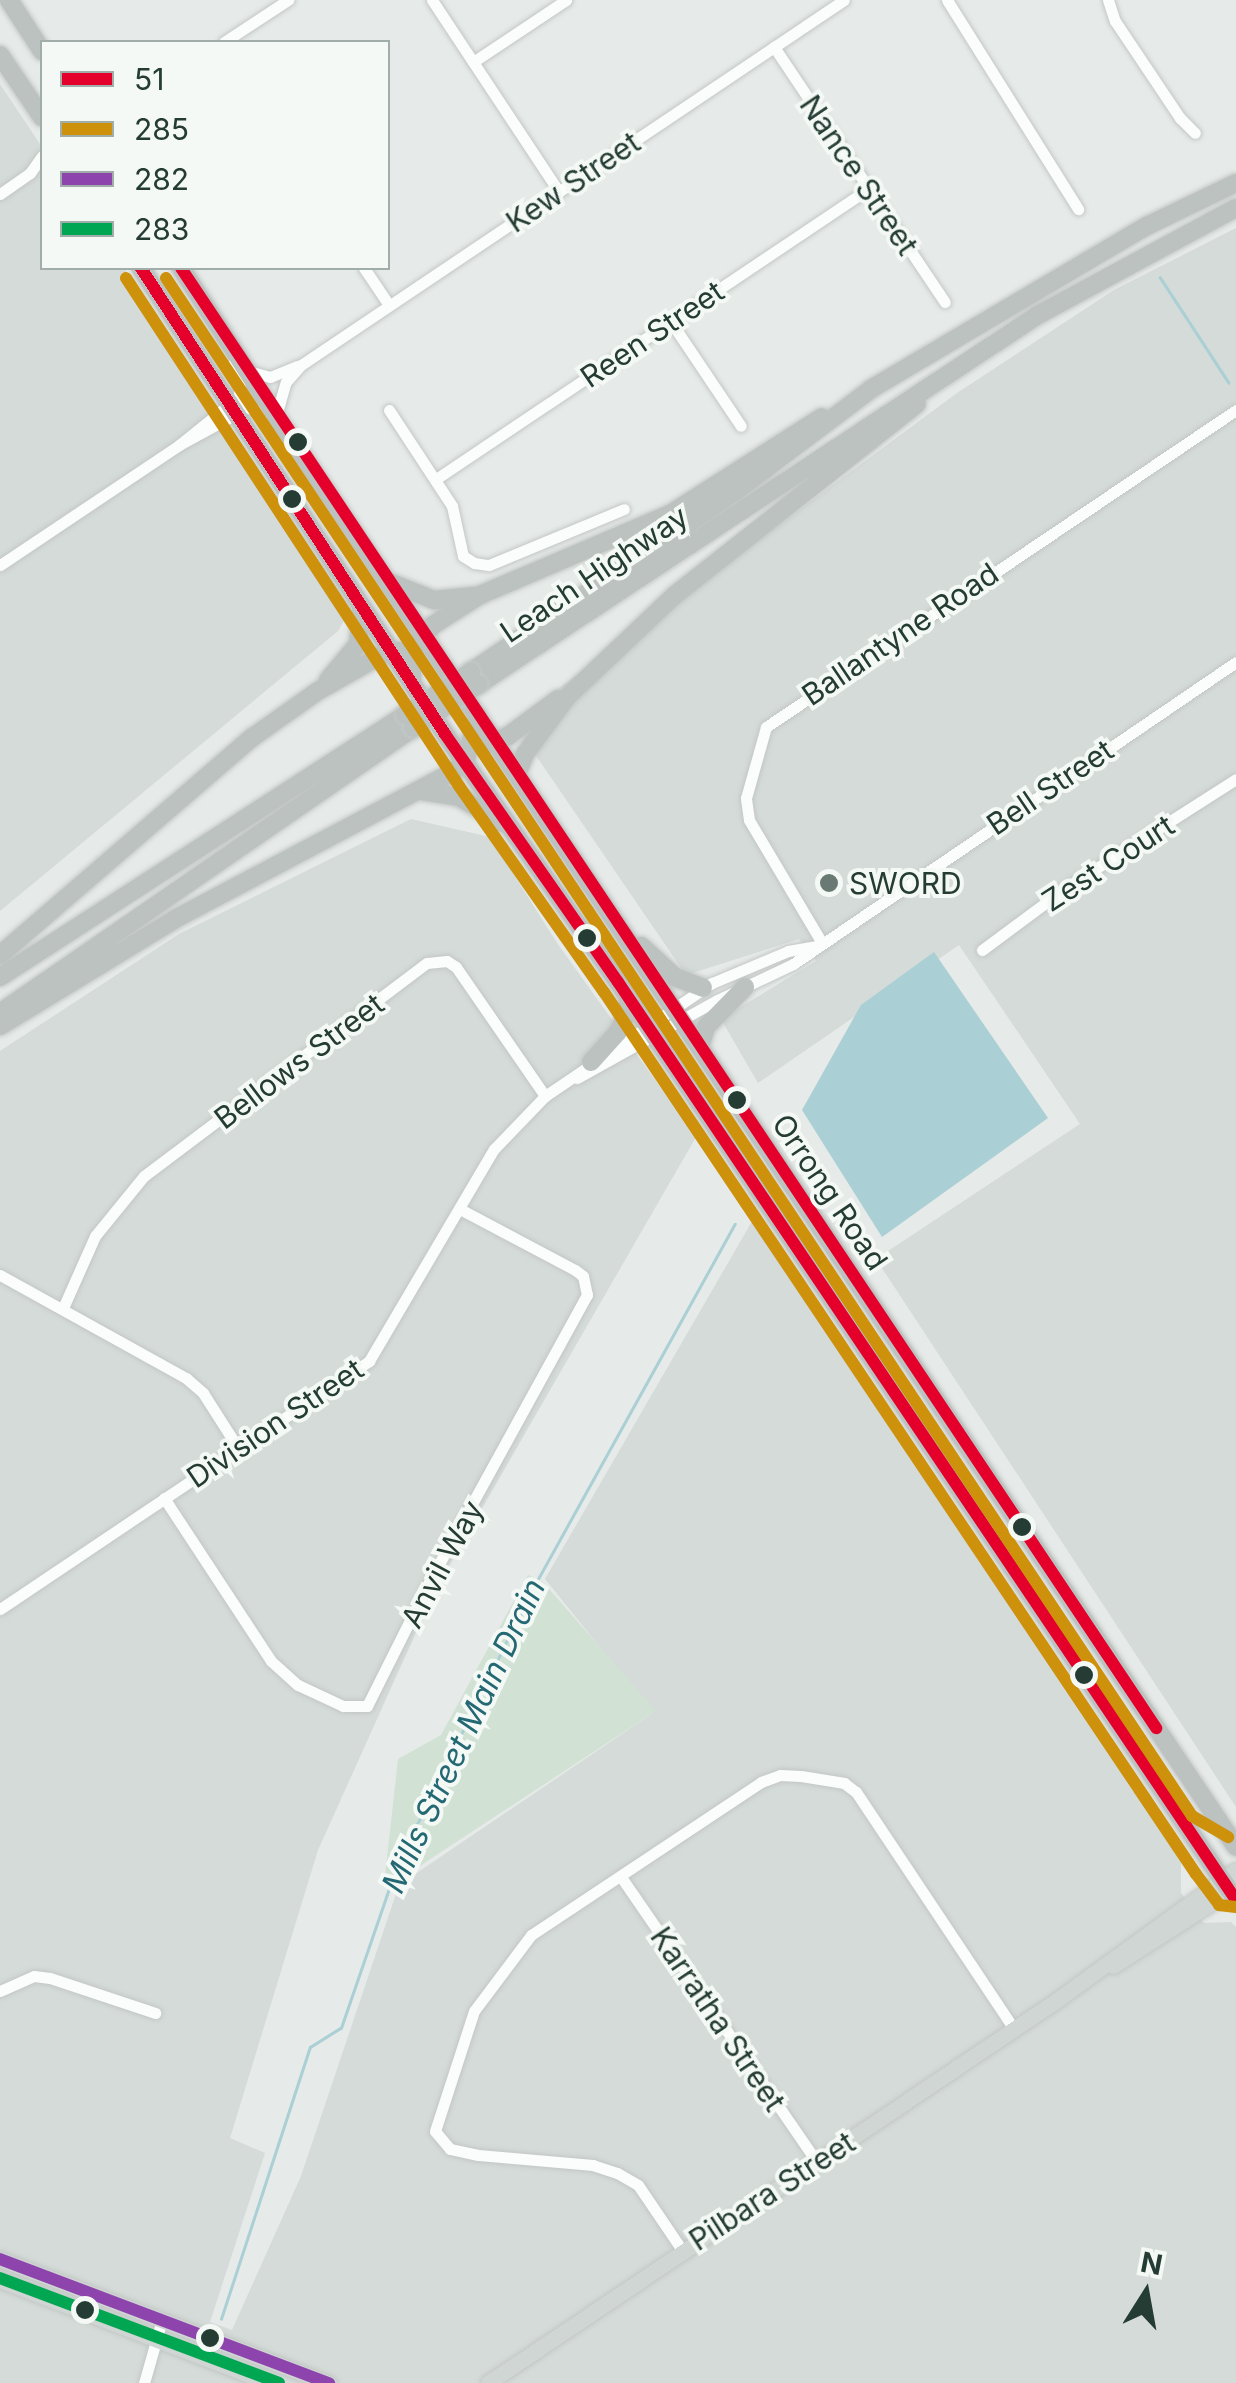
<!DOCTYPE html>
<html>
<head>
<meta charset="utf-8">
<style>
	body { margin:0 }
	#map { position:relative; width:1236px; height:2383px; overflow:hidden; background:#e6eae8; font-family:Inter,sans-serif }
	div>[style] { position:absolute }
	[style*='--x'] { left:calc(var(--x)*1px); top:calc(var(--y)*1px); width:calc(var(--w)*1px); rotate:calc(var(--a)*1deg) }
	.built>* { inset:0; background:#d4dbd8 }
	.green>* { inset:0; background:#d1e2d5 }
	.water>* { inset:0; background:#aacfd4 }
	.stream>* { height:2.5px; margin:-1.25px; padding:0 1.25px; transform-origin:1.25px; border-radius:1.25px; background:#aacfd4 }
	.roads { filter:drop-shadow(0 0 2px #c3c7c5) drop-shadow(0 0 2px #c3c7c5) }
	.minor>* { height:11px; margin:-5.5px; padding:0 5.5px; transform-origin:5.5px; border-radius:5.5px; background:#fbfcfc }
	.major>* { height:15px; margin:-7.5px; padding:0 7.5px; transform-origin:7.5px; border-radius:7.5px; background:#cfd6d4 }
	.highway>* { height:18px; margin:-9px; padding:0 9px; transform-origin:9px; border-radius:9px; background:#bcc2c0 }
	.bridges { filter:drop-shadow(0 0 2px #c2c9c7) drop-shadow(0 0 2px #c2c9c7) }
	.highway-bridge>* { height:18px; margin:-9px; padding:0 9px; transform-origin:9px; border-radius:9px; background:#bcc2c0 }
	.bus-1>* { height:12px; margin:-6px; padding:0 6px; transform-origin:6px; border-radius:6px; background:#e4002b }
	.bus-2>* { height:12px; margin:-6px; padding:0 6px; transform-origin:6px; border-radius:6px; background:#cd910b }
	.bus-3>* { height:12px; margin:-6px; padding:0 6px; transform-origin:6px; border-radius:6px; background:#8e44ad }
	.bus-4>* { height:12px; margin:-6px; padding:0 6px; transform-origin:6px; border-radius:6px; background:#00a651 }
	.dots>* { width:28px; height:28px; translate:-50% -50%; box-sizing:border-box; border:5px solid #f4f9f6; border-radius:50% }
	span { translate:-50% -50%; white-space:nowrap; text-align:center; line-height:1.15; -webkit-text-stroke:8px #f4f9f6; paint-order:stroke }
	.street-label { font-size:30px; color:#253c35 }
	.poi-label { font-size:30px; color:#253c35 }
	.left { translate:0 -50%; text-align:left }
	.water-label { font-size:32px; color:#246873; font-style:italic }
	.legend { position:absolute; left:40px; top:40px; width:350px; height:230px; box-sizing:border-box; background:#f4f9f6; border:2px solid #a1ada9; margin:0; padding:12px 18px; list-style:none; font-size:30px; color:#253c35 }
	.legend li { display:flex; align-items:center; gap:20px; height:50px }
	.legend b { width:50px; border:2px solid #a1ada9 }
	.north { position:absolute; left:1096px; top:2243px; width:100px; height:100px; -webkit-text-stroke:8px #f4f9f6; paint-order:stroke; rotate:11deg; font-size:28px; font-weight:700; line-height:40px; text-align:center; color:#253c35 }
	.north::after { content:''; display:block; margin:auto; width:35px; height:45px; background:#253c35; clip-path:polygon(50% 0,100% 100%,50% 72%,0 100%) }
</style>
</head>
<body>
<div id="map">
	<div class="built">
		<div style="clip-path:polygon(0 84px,42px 147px,42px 268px,124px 268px,352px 607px,338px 631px,0 911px)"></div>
		<div style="clip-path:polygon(1236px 228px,1236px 1807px,876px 1259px,1080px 1124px,959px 945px,758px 1083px,721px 1019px,816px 961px,799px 939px,686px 975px,513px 722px,957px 393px,1114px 290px)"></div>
		<div style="clip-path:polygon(411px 819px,490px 837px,557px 943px,696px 1137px,437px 1586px,318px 1850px,230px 2138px,265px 2153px,210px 2322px,232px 2330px,301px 2176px,399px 1885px,653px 1713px,545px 1579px,754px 1218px,1181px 1858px,1181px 1893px,1204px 1923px,1231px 1922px,1236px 1927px,1236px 2383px,0 2383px,0 1051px,179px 934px)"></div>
	</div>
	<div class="green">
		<div style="clip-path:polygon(528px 1575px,543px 1582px,656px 1711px,397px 1881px,385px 1876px,398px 1759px,441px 1735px)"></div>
	</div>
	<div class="water">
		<div style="clip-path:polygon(934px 952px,1048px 1118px,882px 1237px,802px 1110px,861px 1005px)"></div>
	</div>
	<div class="stream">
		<div style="--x:1160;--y:277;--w:126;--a:56.9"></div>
		<div style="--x:221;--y:2319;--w:286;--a:-71.9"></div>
		<div style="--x:310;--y:2047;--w:36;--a:-32"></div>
		<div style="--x:341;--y:2028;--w:172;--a:-71"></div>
		<div style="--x:397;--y:1865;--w:309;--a:-63.9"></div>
		<div style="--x:533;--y:1588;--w:416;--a:-61"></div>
	</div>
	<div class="roads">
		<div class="minor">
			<div style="--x:432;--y:0;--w:230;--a:56.5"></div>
			<div style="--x:947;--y:0;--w:247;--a:57.9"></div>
			<div style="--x:1108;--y:0;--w:22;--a:72"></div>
			<div style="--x:1115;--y:21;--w:117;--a:56.2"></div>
			<div style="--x:1180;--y:118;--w:21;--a:45"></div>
			<div style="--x:224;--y:42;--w:77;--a:-33.3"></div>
			<div style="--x:774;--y:47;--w:307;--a:56.2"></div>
			<div style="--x:473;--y:62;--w:112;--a:-33.7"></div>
			<div style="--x:0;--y:194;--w:37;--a:-35"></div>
			<div style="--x:30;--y:173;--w:21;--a:-55"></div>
			<div style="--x:364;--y:268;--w:45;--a:56"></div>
			<div style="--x:671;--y:322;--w:125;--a:56.1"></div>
			<div style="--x:248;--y:371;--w:23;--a:15"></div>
			<div style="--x:270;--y:377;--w:29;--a:-22"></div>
			<div style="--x:389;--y:410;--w:115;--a:56.7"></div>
			<div style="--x:452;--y:506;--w:51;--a:77.6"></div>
			<div style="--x:463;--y:556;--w:13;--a:32"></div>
			<div style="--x:474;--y:563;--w:15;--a:8"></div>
			<div style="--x:489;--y:565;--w:146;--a:-22.5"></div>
			<div style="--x:179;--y:445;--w:67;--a:-38.9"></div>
			<div style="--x:231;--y:403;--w:47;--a:16.1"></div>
			<div style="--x:276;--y:416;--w:35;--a:-74"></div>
			<div style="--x:286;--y:382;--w:23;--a:-49"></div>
			<div style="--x:301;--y:365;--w:654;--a:-33.91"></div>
			<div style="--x:436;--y:479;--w:520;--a:-33.87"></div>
			<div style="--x:0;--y:565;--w:216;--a:-33.8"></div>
			<div style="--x:179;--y:445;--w:67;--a:-28.5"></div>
			<div style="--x:238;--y:413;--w:35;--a:-87"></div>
			<div style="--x:240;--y:378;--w:17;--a:-111"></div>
			<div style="--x:822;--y:943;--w:143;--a:-120.7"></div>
			<div style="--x:749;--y:820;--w:22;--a:-98"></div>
			<div style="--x:746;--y:798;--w:74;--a:-74.3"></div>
			<div style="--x:766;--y:727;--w:567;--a:-34"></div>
			<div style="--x:982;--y:950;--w:102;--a:-36.6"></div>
			<div style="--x:1064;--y:889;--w:204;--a:-32.6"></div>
			<div style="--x:577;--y:1078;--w:160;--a:-29.1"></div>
			<div style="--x:717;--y:1000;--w:84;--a:-25.3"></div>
			<div style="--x:793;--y:964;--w:536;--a:-34.28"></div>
			<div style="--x:0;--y:1275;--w:213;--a:29"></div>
			<div style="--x:186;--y:1378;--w:23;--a:41"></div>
			<div style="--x:203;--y:1393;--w:65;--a:57.5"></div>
			<div style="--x:63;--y:1308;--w:79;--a:-66"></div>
			<div style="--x:95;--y:1236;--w:77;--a:-50.8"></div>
			<div style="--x:144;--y:1176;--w:354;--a:-37"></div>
			<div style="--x:427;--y:963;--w:20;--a:-6"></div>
			<div style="--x:447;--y:961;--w:11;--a:34"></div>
			<div style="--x:456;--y:967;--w:157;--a:55.4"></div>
			<div style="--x:164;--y:1498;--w:195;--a:56.7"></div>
			<div style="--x:271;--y:1661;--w:36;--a:42"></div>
			<div style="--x:298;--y:1685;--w:50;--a:25"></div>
			<div style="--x:343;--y:1706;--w:24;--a:0"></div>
			<div style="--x:367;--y:1706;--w:139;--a:-63.4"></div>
			<div style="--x:429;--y:1582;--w:328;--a:-61.2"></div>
			<div style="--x:587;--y:1295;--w:19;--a:-102"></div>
			<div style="--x:583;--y:1276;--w:10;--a:-143"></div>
			<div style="--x:575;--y:1270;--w:130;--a:-152.1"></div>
			<div style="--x:0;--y:1609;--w:445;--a:-33.9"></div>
			<div style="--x:369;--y:1361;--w:246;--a:-59.5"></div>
			<div style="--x:494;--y:1149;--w:74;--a:-46.1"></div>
			<div style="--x:545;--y:1096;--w:202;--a:-34.1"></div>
			<div style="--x:712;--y:983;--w:82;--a:-22.8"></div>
			<div style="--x:788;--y:951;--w:28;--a:-10"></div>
			<div style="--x:621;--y:1877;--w:345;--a:55.5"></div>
			<div style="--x:0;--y:1991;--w:37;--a:-24"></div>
			<div style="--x:34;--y:1976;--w:16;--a:7"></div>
			<div style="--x:50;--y:1978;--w:111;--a:18.4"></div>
			<div style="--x:682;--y:2250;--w:78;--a:-124.1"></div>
			<div style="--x:638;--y:2185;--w:24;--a:-150"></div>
			<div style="--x:617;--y:2173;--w:25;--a:-162"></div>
			<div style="--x:593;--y:2165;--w:115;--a:-175"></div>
			<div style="--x:478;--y:2155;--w:29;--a:-168"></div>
			<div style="--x:450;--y:2149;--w:23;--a:-130"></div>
			<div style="--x:435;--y:2131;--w:126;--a:-72"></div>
			<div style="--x:474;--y:2011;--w:95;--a:-53.1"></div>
			<div style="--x:531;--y:1935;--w:276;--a:-33.6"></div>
			<div style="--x:761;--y:1782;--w:20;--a:-20"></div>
			<div style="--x:780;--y:1775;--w:21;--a:3"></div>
			<div style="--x:801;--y:1776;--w:44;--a:9.2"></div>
			<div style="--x:844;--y:1783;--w:15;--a:37"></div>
			<div style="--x:856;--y:1792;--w:285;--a:56.3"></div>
			<div style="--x:144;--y:2383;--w:66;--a:-74.1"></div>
		</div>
		<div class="major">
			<div style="--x:1113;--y:1966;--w:146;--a:-32.7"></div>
			<div style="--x:0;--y:2259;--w:352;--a:20.7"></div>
			<div style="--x:0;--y:2280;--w:289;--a:20.9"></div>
			<div style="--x:488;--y:2383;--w:686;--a:-33.94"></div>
			<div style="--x:1057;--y:2000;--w:221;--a:-36"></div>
		</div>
		<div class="highway">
			<div style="--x:9;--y:0;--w:61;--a:57.1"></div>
			<div style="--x:0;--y:55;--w:75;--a:55.9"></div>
			<div style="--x:141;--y:268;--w:556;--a:56.88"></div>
			<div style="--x:445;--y:734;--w:302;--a:55.1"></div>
			<div style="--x:618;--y:982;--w:1107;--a:56.05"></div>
			<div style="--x:181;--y:268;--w:176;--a:57.3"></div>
			<div style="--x:276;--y:416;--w:1723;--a:56.14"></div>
			<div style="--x:389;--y:582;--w:48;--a:21.8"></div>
			<div style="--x:434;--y:600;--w:40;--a:-5.7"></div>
			<div style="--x:471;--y:672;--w:320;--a:-34.3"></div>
			<div style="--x:735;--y:492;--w:171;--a:-37.1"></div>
			<div style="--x:871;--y:389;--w:321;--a:-30.6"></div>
			<div style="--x:1147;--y:226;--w:99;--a:-25.8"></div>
			<div style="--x:328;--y:680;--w:47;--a:-50.2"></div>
			<div style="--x:358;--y:644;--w:37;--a:-85"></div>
			<div style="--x:412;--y:683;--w:33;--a:-90"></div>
			<div style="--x:412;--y:650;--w:33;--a:-50"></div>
			<div style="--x:433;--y:625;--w:56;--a:-32.6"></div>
			<div style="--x:480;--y:595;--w:207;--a:-23.1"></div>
			<div style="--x:670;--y:514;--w:180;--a:-32.5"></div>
			<div style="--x:479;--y:684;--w:670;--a:-33.43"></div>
			<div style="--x:1038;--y:315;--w:225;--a:-28.4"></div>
			<div style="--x:488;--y:744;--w:22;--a:-22"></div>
			<div style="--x:508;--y:736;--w:62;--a:-36.5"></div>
			<div style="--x:517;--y:774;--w:22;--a:-68"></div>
			<div style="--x:525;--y:754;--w:71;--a:-53.6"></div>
			<div style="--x:567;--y:697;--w:149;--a:-43.4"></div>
			<div style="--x:675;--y:595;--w:308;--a:-38.3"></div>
			<div style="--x:422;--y:791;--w:37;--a:9"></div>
			<div style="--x:459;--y:797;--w:51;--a:30.6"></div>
			<div style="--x:641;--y:946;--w:46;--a:42.4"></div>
			<div style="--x:675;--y:977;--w:30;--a:21"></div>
			<div style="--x:0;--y:955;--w:334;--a:-40.8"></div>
			<div style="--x:253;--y:737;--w:80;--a:-35.3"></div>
			<div style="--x:318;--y:691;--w:75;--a:-29.6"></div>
			<div style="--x:383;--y:654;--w:16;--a:-11"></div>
			<div style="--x:0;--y:977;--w:482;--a:-32.9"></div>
			<div style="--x:0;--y:1013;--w:502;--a:-34.61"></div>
			<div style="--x:0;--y:1026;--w:205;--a:-31.4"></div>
			<div style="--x:175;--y:919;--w:316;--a:-27.9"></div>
			<div style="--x:454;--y:771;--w:14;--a:-39"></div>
			<div style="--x:465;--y:762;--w:48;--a:-74.2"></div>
			<div style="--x:700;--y:1047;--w:21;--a:-73"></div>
			<div style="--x:706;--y:1027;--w:56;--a:-45.7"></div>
			<div style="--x:591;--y:1062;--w:40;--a:-48"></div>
			<div style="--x:618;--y:1032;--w:21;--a:-65"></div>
			<div style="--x:627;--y:1013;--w:16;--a:-86"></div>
		</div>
	</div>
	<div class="bridges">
		<div class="highway-bridge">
			<div style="--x:405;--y:715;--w:79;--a:-33.1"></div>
			<div style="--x:413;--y:728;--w:79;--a:-33.7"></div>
		</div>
	</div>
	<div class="bus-1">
		<div style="--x:141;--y:268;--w:556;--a:56.88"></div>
		<div style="--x:445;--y:734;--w:302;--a:55.1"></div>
		<div style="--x:618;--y:982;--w:1107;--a:56.05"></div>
		<div style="--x:181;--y:268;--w:1756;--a:56.26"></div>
	</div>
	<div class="bus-2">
		<div style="--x:126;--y:278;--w:607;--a:56.75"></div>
		<div style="--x:459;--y:786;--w:252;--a:54.9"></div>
		<div style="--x:604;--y:992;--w:1062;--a:56.13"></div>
		<div style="--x:1196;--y:1874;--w:39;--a:53"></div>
		<div style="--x:1219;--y:1905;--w:17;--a:7"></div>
		<div style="--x:166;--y:278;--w:1849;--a:56.29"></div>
		<div style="--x:1192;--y:1816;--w:42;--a:30.3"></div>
	</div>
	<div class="bus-3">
		<div style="--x:0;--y:2259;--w:352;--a:20.7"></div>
	</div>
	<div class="bus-4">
		<div style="--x:0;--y:2278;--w:298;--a:20.6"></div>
	</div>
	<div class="dots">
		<div style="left:298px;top:442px;background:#253c35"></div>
		<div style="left:292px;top:499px;background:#253c35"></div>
		<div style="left:829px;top:883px;background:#697974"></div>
		<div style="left:587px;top:938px;background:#253c35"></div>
		<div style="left:737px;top:1100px;background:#253c35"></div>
		<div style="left:1022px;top:1527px;background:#253c35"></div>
		<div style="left:1084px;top:1675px;background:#253c35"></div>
		<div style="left:85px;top:2310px;background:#253c35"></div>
		<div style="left:210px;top:2338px;background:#253c35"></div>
	</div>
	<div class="street-label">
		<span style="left:859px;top:175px;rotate:56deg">Nance Street</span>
		<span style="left:573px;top:182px;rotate:-34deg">Kew Street</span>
		<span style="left:652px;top:334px;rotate:-34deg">Reen Street</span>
		<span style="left:594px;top:574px;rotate:-34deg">Leach Highway</span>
		<span style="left:900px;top:634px;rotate:-34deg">Ballantyne Road</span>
		<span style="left:1050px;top:787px;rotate:-34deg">Bell Street</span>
		<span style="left:1108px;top:863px;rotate:-33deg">Zest Court</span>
		<span style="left:299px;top:1061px;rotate:-37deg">Bellows Street</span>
		<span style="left:830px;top:1192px;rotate:56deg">Orrong Road</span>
		<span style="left:275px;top:1423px;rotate:-34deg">Division Street</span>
		<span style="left:442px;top:1564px;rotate:-62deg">Anvil Way</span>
		<span style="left:718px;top:2019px;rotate:56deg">Karratha Street</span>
		<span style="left:772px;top:2191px;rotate:-33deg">Pilbara Street</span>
	</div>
	<div class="poi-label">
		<span class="left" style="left:849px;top:883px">SWORD</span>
	</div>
	<div class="water-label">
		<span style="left:464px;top:1736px;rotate:-65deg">Mills Street Main Drain</span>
	</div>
	<ul class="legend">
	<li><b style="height:12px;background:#e4002b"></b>51</li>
	<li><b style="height:12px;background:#cd910b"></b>285</li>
	<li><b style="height:12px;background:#8e44ad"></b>282</li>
	<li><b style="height:12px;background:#00a651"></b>283</li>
	</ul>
	<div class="north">N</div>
</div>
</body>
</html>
